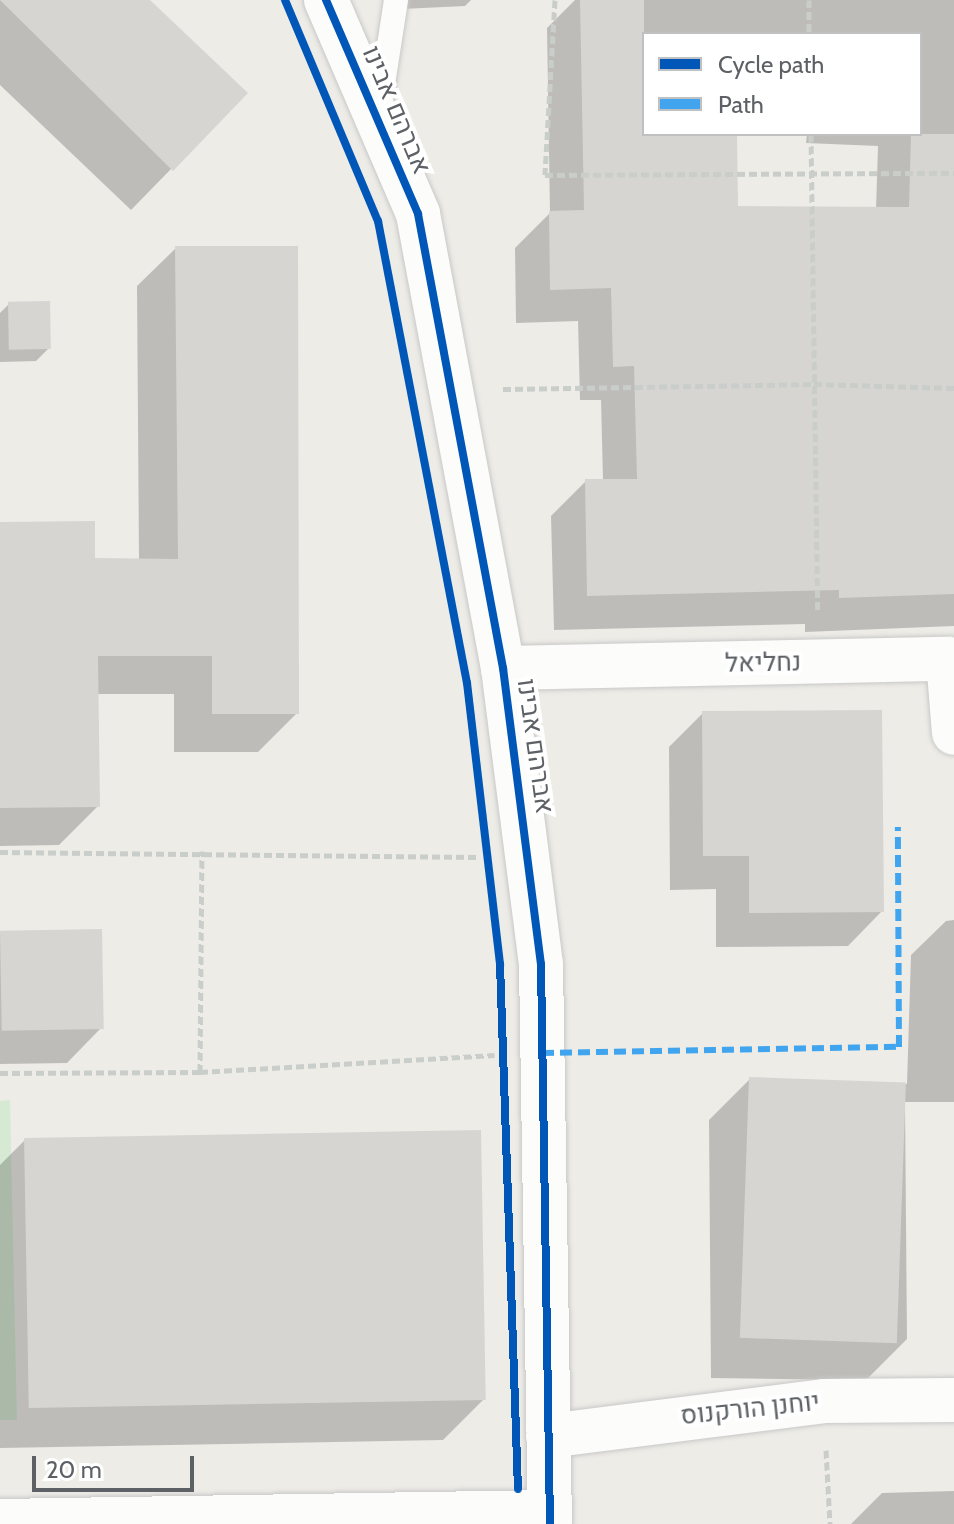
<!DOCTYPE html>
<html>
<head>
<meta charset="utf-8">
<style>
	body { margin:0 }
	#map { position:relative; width:954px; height:1524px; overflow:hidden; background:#edece7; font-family:Cabin,Heebo,sans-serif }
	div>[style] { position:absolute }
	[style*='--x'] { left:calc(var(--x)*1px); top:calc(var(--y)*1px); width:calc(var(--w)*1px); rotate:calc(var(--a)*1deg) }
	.green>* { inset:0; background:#d6e9d3 }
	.shadow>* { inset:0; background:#0003 }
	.building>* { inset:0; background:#d6d5d2; transform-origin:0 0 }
	.path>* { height:5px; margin-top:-2.5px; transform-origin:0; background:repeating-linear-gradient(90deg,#c9ceca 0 8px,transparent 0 12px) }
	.roads { filter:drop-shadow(0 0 2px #c8c8c8) drop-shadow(0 0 2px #c8c8c8) }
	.lane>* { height:24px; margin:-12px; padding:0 12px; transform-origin:12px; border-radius:12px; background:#fcfcfb }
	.street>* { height:44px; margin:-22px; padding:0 22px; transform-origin:22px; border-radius:22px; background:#fcfcfb }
	.secondary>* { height:44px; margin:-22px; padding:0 22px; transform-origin:22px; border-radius:22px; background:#fcfcfb }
	.quiet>* { height:6px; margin-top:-3px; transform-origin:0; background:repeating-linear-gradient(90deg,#40a5ee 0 12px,transparent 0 18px) }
	.cycleway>* { height:8px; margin:-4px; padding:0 4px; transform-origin:4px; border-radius:4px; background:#0057b8 }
	span { translate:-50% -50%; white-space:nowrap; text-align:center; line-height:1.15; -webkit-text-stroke:8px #fff; paint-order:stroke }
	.street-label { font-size:26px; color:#5d6165 }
	.legend { position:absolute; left:642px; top:32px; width:280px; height:104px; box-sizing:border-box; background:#fff; border:2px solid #bec0c1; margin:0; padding:10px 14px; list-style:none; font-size:24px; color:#5d6165 }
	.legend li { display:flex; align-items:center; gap:16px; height:40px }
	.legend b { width:40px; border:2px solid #bec0c1 }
	.scale { position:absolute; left:32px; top:1456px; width:162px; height:36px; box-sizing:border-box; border:4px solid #5d6165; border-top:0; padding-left:10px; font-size:24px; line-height:28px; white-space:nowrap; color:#5d6165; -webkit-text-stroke:6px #fff; paint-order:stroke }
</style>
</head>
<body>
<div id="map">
	<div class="green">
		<div style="clip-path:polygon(10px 1100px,17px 1420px,0 1420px,0 1101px)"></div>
	</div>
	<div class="shadow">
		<div style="clip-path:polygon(0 0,147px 0,171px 169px,131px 210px,0 85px)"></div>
		<div style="clip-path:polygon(402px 0,471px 0,465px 6px,402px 9px)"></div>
		<div style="clip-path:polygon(evenodd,575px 0,954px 0,954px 626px,805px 632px,805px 624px,554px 630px,551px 516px,586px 481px,603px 481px,601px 400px,580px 400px,578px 321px,516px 323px,515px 248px,550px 213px,547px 28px,575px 0,644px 34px,920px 34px,920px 134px,807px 134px,806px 143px,878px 146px,876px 209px,736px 208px,735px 134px,644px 134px,644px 34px)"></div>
		<div style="clip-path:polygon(176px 248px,297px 713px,258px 752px,174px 752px,174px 694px,97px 694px,98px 806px,59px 845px,0 846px,0 524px,93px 560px,139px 560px,137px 286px)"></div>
		<div style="clip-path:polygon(9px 304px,49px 348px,36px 361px,0 362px,0 313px)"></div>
		<div style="clip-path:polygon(703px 713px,882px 911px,848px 946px,716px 947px,716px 889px,670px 890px,669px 747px)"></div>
		<div style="clip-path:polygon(954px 920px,954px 1102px,905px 1102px,907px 1339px,866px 1380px,711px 1378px,709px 1120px,750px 1079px,907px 1084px,911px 955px,946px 921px)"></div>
		<div style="clip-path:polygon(0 933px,101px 1028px,67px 1063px,0 1064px)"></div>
		<div style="clip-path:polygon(25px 1140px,484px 1399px,443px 1440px,0 1448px,0 1165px)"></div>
		<div style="clip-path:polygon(954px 1491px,954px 1524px,851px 1524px,882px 1493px)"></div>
	</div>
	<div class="building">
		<div style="clip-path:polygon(0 0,150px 0,248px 93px,173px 171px)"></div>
		<div style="clip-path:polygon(580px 0,644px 0,644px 134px,737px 134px,738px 206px,909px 207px,911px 134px,954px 134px,954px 594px,839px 598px,839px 590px,587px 596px,585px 479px,637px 479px,634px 366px,613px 367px,611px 288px,550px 290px,549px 211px,584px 210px)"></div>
		<div style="clip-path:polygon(175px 246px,298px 246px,299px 714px,212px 714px,212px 656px,98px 656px,100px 807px,0 808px,0 522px,95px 521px,95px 558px,178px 559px)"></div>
		<div style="left:50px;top:301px;width:48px;height:42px;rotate:89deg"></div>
		<div style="clip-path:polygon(882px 710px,884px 912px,749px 913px,749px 856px,703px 856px,702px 711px)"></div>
		<div style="left:102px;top:929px;width:100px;height:102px;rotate:89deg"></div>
		<div style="left:749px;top:1077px;width:157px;height:261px;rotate:2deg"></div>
		<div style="left:481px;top:1130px;width:270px;height:457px;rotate:89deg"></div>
	</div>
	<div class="path">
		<div style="--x:555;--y:0;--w:175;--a:93.3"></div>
		<div style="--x:545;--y:175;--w:409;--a:-0.3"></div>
		<div style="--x:809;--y:0;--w:34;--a:90"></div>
		<div style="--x:811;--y:134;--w:479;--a:89.2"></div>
		<div style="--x:503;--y:389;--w:311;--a:-0.9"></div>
		<div style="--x:814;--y:384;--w:140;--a:1.6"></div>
		<div style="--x:0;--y:852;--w:478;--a:0.6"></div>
		<div style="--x:200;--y:1072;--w:221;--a:-89.5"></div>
		<div style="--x:0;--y:1073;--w:200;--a:-0.3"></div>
		<div style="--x:200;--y:1072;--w:295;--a:-3.3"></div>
		<div style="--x:826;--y:1450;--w:74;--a:86.9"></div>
	</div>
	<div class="roads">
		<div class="lane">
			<div style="--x:379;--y:110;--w:111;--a:-81.2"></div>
		</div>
		<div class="street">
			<div style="--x:503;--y:668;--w:445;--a:-1.2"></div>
			<div style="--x:948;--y:659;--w:74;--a:85.4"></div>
			<div style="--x:0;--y:1521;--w:549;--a:-0.94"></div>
		</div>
		<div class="secondary">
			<div style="--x:326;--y:0;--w:233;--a:66.7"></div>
			<div style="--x:418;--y:214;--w:462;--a:79.4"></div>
			<div style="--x:503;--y:668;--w:298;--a:82.7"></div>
			<div style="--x:541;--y:964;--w:560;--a:89.08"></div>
			<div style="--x:548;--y:1436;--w:278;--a:-7.2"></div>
			<div style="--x:824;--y:1401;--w:130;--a:-0.4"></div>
		</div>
	</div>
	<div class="quiet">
		<div style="--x:542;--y:1053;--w:357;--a:-1"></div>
		<div style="--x:899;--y:1047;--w:220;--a:-90.3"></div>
	</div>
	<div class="cycleway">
		<div style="--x:285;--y:0;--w:240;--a:67.2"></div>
		<div style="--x:378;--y:221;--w:470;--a:79.1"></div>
		<div style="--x:467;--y:683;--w:283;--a:83.3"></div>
		<div style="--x:500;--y:964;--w:525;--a:88.04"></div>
		<div style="--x:326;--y:0;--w:233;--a:66.7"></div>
		<div style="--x:418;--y:214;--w:462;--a:79.4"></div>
		<div style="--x:503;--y:668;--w:298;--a:82.7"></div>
		<div style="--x:541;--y:964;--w:560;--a:89.08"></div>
	</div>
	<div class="street-label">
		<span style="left:396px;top:110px;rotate:67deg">אברהם אבינו</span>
		<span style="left:763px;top:663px;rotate:-1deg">נחליאל</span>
		<span style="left:535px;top:746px;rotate:82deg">אברהם אבינו</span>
		<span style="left:750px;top:1409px;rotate:-6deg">יוחנן הורקנוס</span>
	</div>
	<ul class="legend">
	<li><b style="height:10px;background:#0057b8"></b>Cycle path</li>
	<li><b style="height:10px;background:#40a5ee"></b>Path</li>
	</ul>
	<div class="scale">20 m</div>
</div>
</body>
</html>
